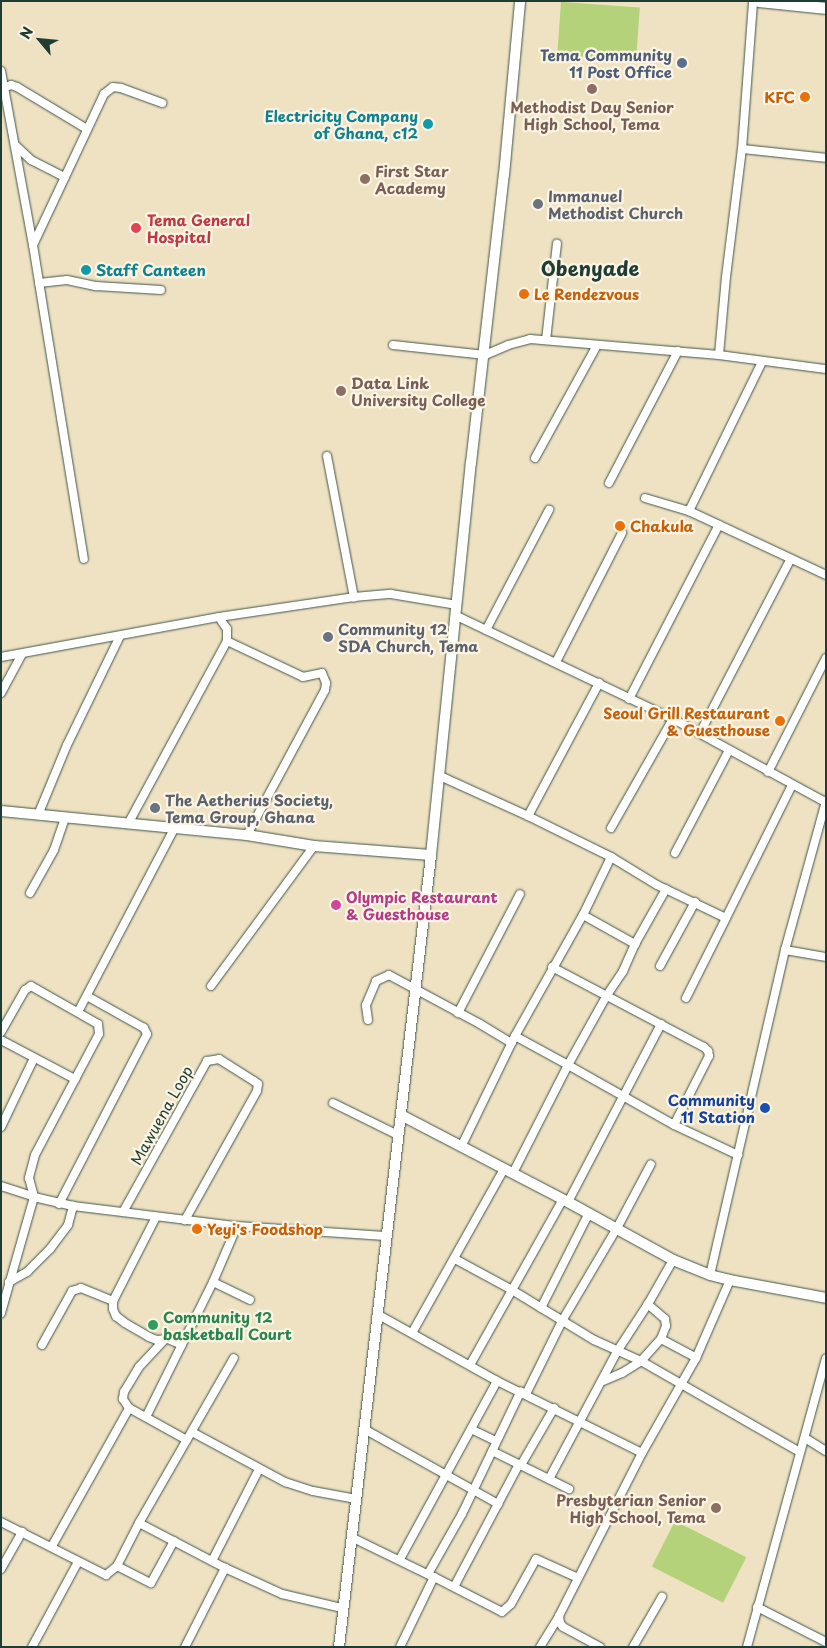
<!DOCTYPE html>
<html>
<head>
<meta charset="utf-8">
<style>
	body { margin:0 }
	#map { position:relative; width:827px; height:1648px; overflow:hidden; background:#efe2c3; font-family:"Playpen Sans",sans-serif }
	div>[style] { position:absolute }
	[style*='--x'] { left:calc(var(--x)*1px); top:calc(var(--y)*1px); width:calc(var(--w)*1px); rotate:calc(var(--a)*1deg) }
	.green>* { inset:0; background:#b3d279; transform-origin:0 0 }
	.roads { filter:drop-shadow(0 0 1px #3e5649) drop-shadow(0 0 1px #3e5649) }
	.minor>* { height:8px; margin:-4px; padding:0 4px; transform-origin:4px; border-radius:4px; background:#fff }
	.tertiary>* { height:10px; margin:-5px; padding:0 5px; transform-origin:5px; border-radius:5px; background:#fff }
	.secondary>* { height:11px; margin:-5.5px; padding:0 5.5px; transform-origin:5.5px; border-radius:5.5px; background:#fff }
	.dots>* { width:14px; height:14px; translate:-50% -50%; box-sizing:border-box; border:2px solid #fcf5e5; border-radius:50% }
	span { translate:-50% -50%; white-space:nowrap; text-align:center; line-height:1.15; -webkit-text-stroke:4.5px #fcf5e5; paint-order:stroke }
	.service-label { font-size:15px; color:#4e5e75; font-weight:700 }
	.right { translate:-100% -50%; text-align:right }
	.food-label { font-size:15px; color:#c56008; font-weight:700 }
	.left { translate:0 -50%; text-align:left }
	.education-label { font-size:15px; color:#785e54; font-weight:700 }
	.culture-label { font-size:15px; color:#0d838f; font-weight:700 }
	.worship-label { font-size:15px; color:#5b616d; font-weight:700 }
	.health-label { font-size:15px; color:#be3a42; font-weight:700 }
	.hotel-label { font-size:15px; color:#b23c85; font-weight:700 }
	.transit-label { font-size:15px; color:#164399; font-weight:700 }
	.street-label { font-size:15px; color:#1f3d34 }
	.leisure-label { font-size:15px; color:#27864d; font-weight:700 }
	.district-label { font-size:20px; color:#1f3d34; font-weight:700 }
	.frame { position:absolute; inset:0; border:2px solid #1f3d34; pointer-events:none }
	.north { position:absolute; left:15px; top:15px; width:50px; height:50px; -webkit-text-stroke:4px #fcf5e5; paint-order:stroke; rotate:298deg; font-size:14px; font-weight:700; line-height:20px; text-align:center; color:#1f3d34 }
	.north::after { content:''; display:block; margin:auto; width:18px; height:22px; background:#1f3d34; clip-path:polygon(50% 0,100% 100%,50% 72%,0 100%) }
</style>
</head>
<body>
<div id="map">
	<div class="green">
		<div style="left:561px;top:2px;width:79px;height:53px;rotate:4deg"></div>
		<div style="left:675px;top:1521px;width:80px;height:51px;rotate:27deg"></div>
	</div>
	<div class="roads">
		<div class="minor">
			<div style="--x:1;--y:71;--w:177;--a:79.6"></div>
			<div style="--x:33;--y:245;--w:318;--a:80.8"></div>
			<div style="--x:1;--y:89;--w:11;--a:-22"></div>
			<div style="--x:11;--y:85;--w:6;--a:18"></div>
			<div style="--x:17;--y:87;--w:82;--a:31"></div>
			<div style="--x:15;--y:145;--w:22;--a:43"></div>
			<div style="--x:31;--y:160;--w:38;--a:27"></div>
			<div style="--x:742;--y:149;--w:84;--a:6.1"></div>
			<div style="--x:33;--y:245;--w:167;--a:-64.8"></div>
			<div style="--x:104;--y:94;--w:11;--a:-38"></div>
			<div style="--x:113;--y:87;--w:8;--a:7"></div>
			<div style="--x:121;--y:88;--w:44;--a:20.1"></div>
			<div style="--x:39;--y:283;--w:28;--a:-6"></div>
			<div style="--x:67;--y:280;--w:30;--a:12"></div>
			<div style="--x:96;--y:286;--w:65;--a:3.5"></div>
			<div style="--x:546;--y:340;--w:97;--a:-83.5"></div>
			<div style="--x:393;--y:345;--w:93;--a:6.2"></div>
			<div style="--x:485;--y:355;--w:25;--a:-23"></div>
			<div style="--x:508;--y:345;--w:23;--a:-15"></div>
			<div style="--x:530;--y:339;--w:190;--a:4.8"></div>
			<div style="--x:719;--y:355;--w:108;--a:7.5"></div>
			<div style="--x:719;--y:355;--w:78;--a:-84.9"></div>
			<div style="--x:726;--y:277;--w:129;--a:-82.9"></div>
			<div style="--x:742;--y:149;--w:148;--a:-85.7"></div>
			<div style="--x:762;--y:362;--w:166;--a:116.1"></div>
			<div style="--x:689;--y:511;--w:151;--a:25"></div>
			<div style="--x:327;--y:456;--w:144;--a:79.2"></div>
			<div style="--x:535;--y:458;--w:129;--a:-61.2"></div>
			<div style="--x:609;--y:483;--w:149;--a:-62.4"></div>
			<div style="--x:645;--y:498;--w:46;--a:16.5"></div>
			<div style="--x:457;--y:616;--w:239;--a:25.5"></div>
			<div style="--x:673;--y:719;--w:173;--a:28.6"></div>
			<div style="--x:486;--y:630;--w:136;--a:-62.3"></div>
			<div style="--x:227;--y:641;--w:84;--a:25.3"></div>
			<div style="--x:303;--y:677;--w:19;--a:-12"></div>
			<div style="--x:322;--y:673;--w:11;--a:68"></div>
			<div style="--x:326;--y:683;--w:7;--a:98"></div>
			<div style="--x:325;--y:690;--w:165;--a:118.3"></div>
			<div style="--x:1;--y:657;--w:222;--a:-10.4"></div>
			<div style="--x:219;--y:617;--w:136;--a:-8.4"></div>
			<div style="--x:354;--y:597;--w:37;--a:-5"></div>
			<div style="--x:391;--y:594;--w:67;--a:9.5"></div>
			<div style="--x:556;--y:662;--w:145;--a:-62.9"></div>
			<div style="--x:1;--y:693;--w:44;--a:-61.7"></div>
			<div style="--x:629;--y:699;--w:196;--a:-62.7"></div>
			<div style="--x:700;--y:733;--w:195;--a:-62.5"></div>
			<div style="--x:768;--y:772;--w:128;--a:-63"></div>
			<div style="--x:440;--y:776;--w:97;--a:24.4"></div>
			<div style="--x:528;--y:816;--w:151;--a:-61.9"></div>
			<div style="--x:38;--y:815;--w:76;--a:-67.5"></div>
			<div style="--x:67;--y:745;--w:121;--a:-64.1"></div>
			<div style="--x:528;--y:816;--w:93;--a:26.3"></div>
			<div style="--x:611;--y:857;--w:54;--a:31.3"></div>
			<div style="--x:657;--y:885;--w:76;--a:25.6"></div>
			<div style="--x:726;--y:918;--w:148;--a:-63.6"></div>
			<div style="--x:128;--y:824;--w:208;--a:-61.6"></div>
			<div style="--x:227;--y:641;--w:12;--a:-90"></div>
			<div style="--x:227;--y:629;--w:14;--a:-124"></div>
			<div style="--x:611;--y:828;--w:125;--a:-60.4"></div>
			<div style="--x:675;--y:853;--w:116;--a:-62.3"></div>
			<div style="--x:30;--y:893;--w:49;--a:-60.8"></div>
			<div style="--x:54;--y:850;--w:34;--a:-71"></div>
			<div style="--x:583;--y:915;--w:60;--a:29.1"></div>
			<div style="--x:785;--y:950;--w:42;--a:9.7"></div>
			<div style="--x:660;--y:966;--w:73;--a:-61.3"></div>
			<div style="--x:552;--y:967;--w:172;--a:27.8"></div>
			<div style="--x:704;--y:1047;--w:6;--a:45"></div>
			<div style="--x:708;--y:1051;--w:5;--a:79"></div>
			<div style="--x:709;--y:1056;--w:77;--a:116.9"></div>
			<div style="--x:211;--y:986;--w:174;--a:-53.7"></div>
			<div style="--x:686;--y:998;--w:89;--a:-63.4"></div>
			<div style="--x:78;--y:1012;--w:207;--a:-62.3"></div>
			<div style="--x:458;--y:1013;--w:134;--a:-62.5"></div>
			<div style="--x:368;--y:1020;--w:15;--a:-98"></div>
			<div style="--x:366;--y:1005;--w:26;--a:-67"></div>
			<div style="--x:376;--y:981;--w:14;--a:-25"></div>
			<div style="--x:389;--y:975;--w:103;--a:28.3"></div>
			<div style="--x:480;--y:1024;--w:37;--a:31"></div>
			<div style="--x:1;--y:1032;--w:48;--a:-60.3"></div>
			<div style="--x:25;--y:990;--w:7;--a:-34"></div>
			<div style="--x:31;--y:986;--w:77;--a:29.6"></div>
			<div style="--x:98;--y:1024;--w:10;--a:84"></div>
			<div style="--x:99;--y:1034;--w:137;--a:117.9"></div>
			<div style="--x:35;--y:1155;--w:24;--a:105"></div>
			<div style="--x:29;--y:1178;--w:20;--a:75"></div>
			<div style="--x:34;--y:1197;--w:121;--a:105.9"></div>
			<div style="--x:515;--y:1036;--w:60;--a:28.7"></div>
			<div style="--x:568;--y:1065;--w:80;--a:-60.9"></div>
			<div style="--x:607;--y:995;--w:29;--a:-56"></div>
			<div style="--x:623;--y:971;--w:30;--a:-66"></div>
			<div style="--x:635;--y:944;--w:63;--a:-60.6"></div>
			<div style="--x:1;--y:1040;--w:84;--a:27.8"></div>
			<div style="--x:333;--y:1103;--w:72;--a:26.2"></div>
			<div style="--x:1;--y:1127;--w:76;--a:-64.4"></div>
			<div style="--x:462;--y:1145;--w:121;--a:-64.1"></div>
			<div style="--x:515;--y:1036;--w:139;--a:-60.7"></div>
			<div style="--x:583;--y:915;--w:64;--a:-64.2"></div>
			<div style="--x:513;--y:1173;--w:121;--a:-63"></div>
			<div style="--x:568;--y:1065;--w:122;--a:29.5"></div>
			<div style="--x:674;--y:1125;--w:71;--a:25.1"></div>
			<div style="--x:1;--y:1186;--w:35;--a:18"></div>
			<div style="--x:34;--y:1197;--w:40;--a:13"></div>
			<div style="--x:73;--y:1206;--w:165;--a:7"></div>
			<div style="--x:237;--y:1226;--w:148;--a:3.9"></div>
			<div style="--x:568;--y:1202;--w:201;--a:-62.4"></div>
			<div style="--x:59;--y:1204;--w:191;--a:-62.6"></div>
			<div style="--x:147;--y:1034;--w:7;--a:-117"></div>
			<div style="--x:144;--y:1028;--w:65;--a:-150.7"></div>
			<div style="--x:123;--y:1212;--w:173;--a:-60.9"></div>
			<div style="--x:207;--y:1061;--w:12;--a:-9"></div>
			<div style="--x:219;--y:1059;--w:41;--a:32.2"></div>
			<div style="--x:254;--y:1081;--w:5;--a:37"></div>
			<div style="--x:258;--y:1084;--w:7;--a:98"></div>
			<div style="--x:257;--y:1091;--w:148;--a:119.2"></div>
			<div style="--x:156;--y:1217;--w:94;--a:117.1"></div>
			<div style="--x:113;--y:1301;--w:8;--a:90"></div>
			<div style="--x:113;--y:1309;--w:8;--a:67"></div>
			<div style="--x:116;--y:1316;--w:11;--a:38"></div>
			<div style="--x:125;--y:1323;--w:28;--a:30"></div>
			<div style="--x:149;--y:1337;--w:9;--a:21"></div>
			<div style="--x:157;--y:1340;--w:11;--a:-5"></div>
			<div style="--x:168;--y:1339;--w:15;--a:23"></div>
			<div style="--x:455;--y:1259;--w:65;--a:28.5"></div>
			<div style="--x:512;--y:1290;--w:96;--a:31.4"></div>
			<div style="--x:594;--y:1340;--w:51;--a:24.1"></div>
			<div style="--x:641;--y:1361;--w:183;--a:29.8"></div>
			<div style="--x:710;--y:1275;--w:334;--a:-77"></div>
			<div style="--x:785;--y:950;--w:155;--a:-74.6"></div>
			<div style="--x:9;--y:1282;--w:21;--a:-29"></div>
			<div style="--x:27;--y:1272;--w:33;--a:-45"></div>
			<div style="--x:50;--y:1249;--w:30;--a:-53"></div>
			<div style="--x:68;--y:1225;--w:20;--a:-75"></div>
			<div style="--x:213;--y:1282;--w:41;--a:25.9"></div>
			<div style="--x:541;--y:1308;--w:106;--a:-63.2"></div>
			<div style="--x:377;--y:1314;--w:137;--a:29.2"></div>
			<div style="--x:497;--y:1381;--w:162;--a:26.4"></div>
			<div style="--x:642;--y:1453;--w:183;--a:117"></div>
			<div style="--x:559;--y:1616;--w:7;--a:82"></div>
			<div style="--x:560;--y:1623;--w:5;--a:53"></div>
			<div style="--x:563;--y:1627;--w:42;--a:28.4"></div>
			<div style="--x:412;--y:1333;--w:188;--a:-60.7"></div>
			<div style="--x:661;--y:1339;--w:40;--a:28"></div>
			<div style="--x:42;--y:1345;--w:62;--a:-60.9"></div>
			<div style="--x:72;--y:1291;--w:9;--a:-18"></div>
			<div style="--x:81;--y:1288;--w:35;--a:22"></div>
			<div style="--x:470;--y:1365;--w:190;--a:-60.7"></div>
			<div style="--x:603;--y:1381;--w:21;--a:-23"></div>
			<div style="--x:622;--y:1373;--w:22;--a:-32"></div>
			<div style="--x:641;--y:1361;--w:30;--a:-48"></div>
			<div style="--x:661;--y:1339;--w:14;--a:-69"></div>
			<div style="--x:666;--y:1326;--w:7;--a:-98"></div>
			<div style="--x:665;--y:1319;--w:23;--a:-139"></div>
			<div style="--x:648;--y:1304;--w:51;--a:-60.4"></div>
			<div style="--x:526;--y:1394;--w:81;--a:-63.7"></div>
			<div style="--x:562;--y:1321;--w:108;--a:-59.4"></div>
			<div style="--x:617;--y:1228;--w:72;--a:-62"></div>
			<div style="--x:129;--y:1408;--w:11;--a:-124"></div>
			<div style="--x:123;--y:1399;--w:7;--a:-82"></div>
			<div style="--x:124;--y:1392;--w:29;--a:-59"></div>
			<div style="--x:139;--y:1367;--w:37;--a:-47"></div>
			<div style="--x:146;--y:1417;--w:151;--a:-63.6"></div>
			<div style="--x:213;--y:1282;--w:61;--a:-66.8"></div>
			<div style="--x:364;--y:1429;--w:154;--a:29.2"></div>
			<div style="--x:471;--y:1429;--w:28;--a:26"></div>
			<div style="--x:192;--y:1432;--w:106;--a:28.3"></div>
			<div style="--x:285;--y:1482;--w:29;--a:18"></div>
			<div style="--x:313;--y:1491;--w:44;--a:10.5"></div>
			<div style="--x:805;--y:1438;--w:25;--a:32"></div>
			<div style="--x:492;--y:1451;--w:86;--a:26.3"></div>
			<div style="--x:642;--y:1453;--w:109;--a:-60.4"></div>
			<div style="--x:696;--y:1358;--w:85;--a:-66.4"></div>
			<div style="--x:521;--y:1465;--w:66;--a:-59.9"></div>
			<div style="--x:549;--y:1479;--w:146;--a:-61.9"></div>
			<div style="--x:618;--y:1350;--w:55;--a:-56.9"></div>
			<div style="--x:1;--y:1522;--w:118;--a:26.8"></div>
			<div style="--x:106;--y:1575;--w:14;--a:-39"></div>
			<div style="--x:117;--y:1566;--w:48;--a:-62.9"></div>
			<div style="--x:351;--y:1537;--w:89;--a:26"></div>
			<div style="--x:52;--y:1546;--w:158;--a:-60.8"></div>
			<div style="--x:129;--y:1408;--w:66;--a:28.9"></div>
			<div style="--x:400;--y:1559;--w:203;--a:-61.4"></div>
			<div style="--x:212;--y:1561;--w:103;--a:-62.9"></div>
			<div style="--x:117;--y:1566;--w:38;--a:27"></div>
			<div style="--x:151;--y:1583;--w:48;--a:-61.3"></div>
			<div style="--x:225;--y:1568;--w:97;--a:-152.4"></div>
			<div style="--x:139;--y:1523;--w:190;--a:-60.1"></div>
			<div style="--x:1;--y:1569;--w:43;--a:-60.4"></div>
			<div style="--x:428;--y:1574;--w:69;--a:-60.5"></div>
			<div style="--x:462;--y:1514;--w:136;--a:-64.4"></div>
			<div style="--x:454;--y:1587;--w:139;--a:-62.1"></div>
			<div style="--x:757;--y:1607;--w:77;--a:26.9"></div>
			<div style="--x:32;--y:1647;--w:97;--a:-61.6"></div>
			<div style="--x:185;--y:1647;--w:89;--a:-63.1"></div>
			<div style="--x:225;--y:1568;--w:63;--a:24.5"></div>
			<div style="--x:282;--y:1594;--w:62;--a:13.1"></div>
			<div style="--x:400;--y:1647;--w:78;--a:-64.1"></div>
			<div style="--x:434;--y:1577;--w:76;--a:27.2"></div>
			<div style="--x:502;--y:1612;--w:12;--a:-42"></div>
			<div style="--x:511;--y:1604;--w:51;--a:-60.9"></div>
			<div style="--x:536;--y:1559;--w:46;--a:24.3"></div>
			<div style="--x:540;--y:1647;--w:36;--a:-58"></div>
			<div style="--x:633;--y:1647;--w:58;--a:-59.9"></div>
			<div style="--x:747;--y:1647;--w:299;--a:-74.7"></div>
		</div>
		<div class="tertiary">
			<div style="--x:1;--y:811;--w:247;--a:5.6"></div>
			<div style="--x:247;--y:835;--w:68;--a:9.3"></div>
			<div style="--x:314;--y:846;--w:117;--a:4.4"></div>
			<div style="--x:401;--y:1115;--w:188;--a:27.5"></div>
			<div style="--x:568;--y:1202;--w:120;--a:28.9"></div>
			<div style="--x:673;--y:1260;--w:40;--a:22"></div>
			<div style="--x:710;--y:1275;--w:21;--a:14"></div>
			<div style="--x:730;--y:1280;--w:98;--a:10.6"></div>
			<div style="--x:339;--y:1647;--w:797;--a:-83.37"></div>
			<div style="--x:431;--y:855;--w:394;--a:-84.2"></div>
			<div style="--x:471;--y:463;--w:290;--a:-83.5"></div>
			<div style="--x:504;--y:175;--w:175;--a:-84.7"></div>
		</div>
		<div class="secondary">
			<div style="--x:759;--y:1;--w:67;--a:6"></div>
		</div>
	</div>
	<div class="dots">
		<div style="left:682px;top:63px;background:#5c6f8a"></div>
		<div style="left:592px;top:89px;background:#8d6e63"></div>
		<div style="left:805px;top:97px;background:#e8710a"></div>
		<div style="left:428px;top:124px;background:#0f9aa8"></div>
		<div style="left:365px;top:179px;background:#8d6e63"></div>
		<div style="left:538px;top:204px;background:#6b7280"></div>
		<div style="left:136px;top:228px;background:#e0444e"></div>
		<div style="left:86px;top:270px;background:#0f9aa8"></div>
		<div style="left:524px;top:294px;background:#e8710a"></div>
		<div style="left:341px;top:391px;background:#8d6e63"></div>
		<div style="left:620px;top:526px;background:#e8710a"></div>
		<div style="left:328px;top:637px;background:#6b7280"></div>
		<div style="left:780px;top:721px;background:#e8710a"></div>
		<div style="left:155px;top:808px;background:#6b7280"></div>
		<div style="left:336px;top:905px;background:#d1479c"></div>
		<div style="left:765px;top:1108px;background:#1a4fb4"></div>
		<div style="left:197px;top:1229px;background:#e8710a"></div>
		<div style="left:153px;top:1325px;background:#2e9e5b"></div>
		<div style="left:716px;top:1508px;background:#8d6e63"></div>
	</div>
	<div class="service-label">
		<span class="right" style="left:672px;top:63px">Tema Community<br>11 Post Office</span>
	</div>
	<div class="food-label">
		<span class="right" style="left:795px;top:97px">KFC</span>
		<span class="left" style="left:534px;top:294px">Le Rendezvous</span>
		<span class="left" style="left:630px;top:526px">Chakula</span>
		<span class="right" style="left:770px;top:721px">Seoul Grill Restaurant<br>&amp; Guesthouse</span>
		<span class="left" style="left:207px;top:1229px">Yeyi's Foodshop</span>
	</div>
	<div class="education-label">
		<span style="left:592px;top:115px">Methodist Day Senior<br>High School, Tema</span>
		<span class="left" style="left:375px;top:179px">First Star<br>Academy</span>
		<span class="left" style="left:351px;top:391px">Data Link<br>University College</span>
		<span class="right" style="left:706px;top:1508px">Presbyterian Senior<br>High School, Tema</span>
	</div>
	<div class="culture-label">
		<span class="right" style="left:418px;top:124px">Electricity Company<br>of Ghana, c12</span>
		<span class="left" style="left:96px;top:270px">Staff Canteen</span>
	</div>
	<div class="worship-label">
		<span class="left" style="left:548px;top:204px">Immanuel<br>Methodist Church</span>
		<span class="left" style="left:338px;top:637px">Community 12<br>SDA Church, Tema</span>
		<span class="left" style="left:165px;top:808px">The Aetherius Society,<br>Tema Group, Ghana</span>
	</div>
	<div class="health-label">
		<span class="left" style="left:147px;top:228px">Tema General<br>Hospital</span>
	</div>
	<div class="hotel-label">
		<span class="left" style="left:346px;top:905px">Olympic Restaurant<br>&amp; Guesthouse</span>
	</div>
	<div class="transit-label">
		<span class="right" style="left:755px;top:1108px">Community<br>11 Station</span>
	</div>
	<div class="street-label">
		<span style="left:161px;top:1115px;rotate:-61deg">Mawuena Loop</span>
	</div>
	<div class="leisure-label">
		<span class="left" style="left:163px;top:1325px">Community 12<br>basketball Court</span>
	</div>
	<div class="district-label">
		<span style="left:590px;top:268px">Obenyade</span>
	</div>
	<div class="frame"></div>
	<div class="north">N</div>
</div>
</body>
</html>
